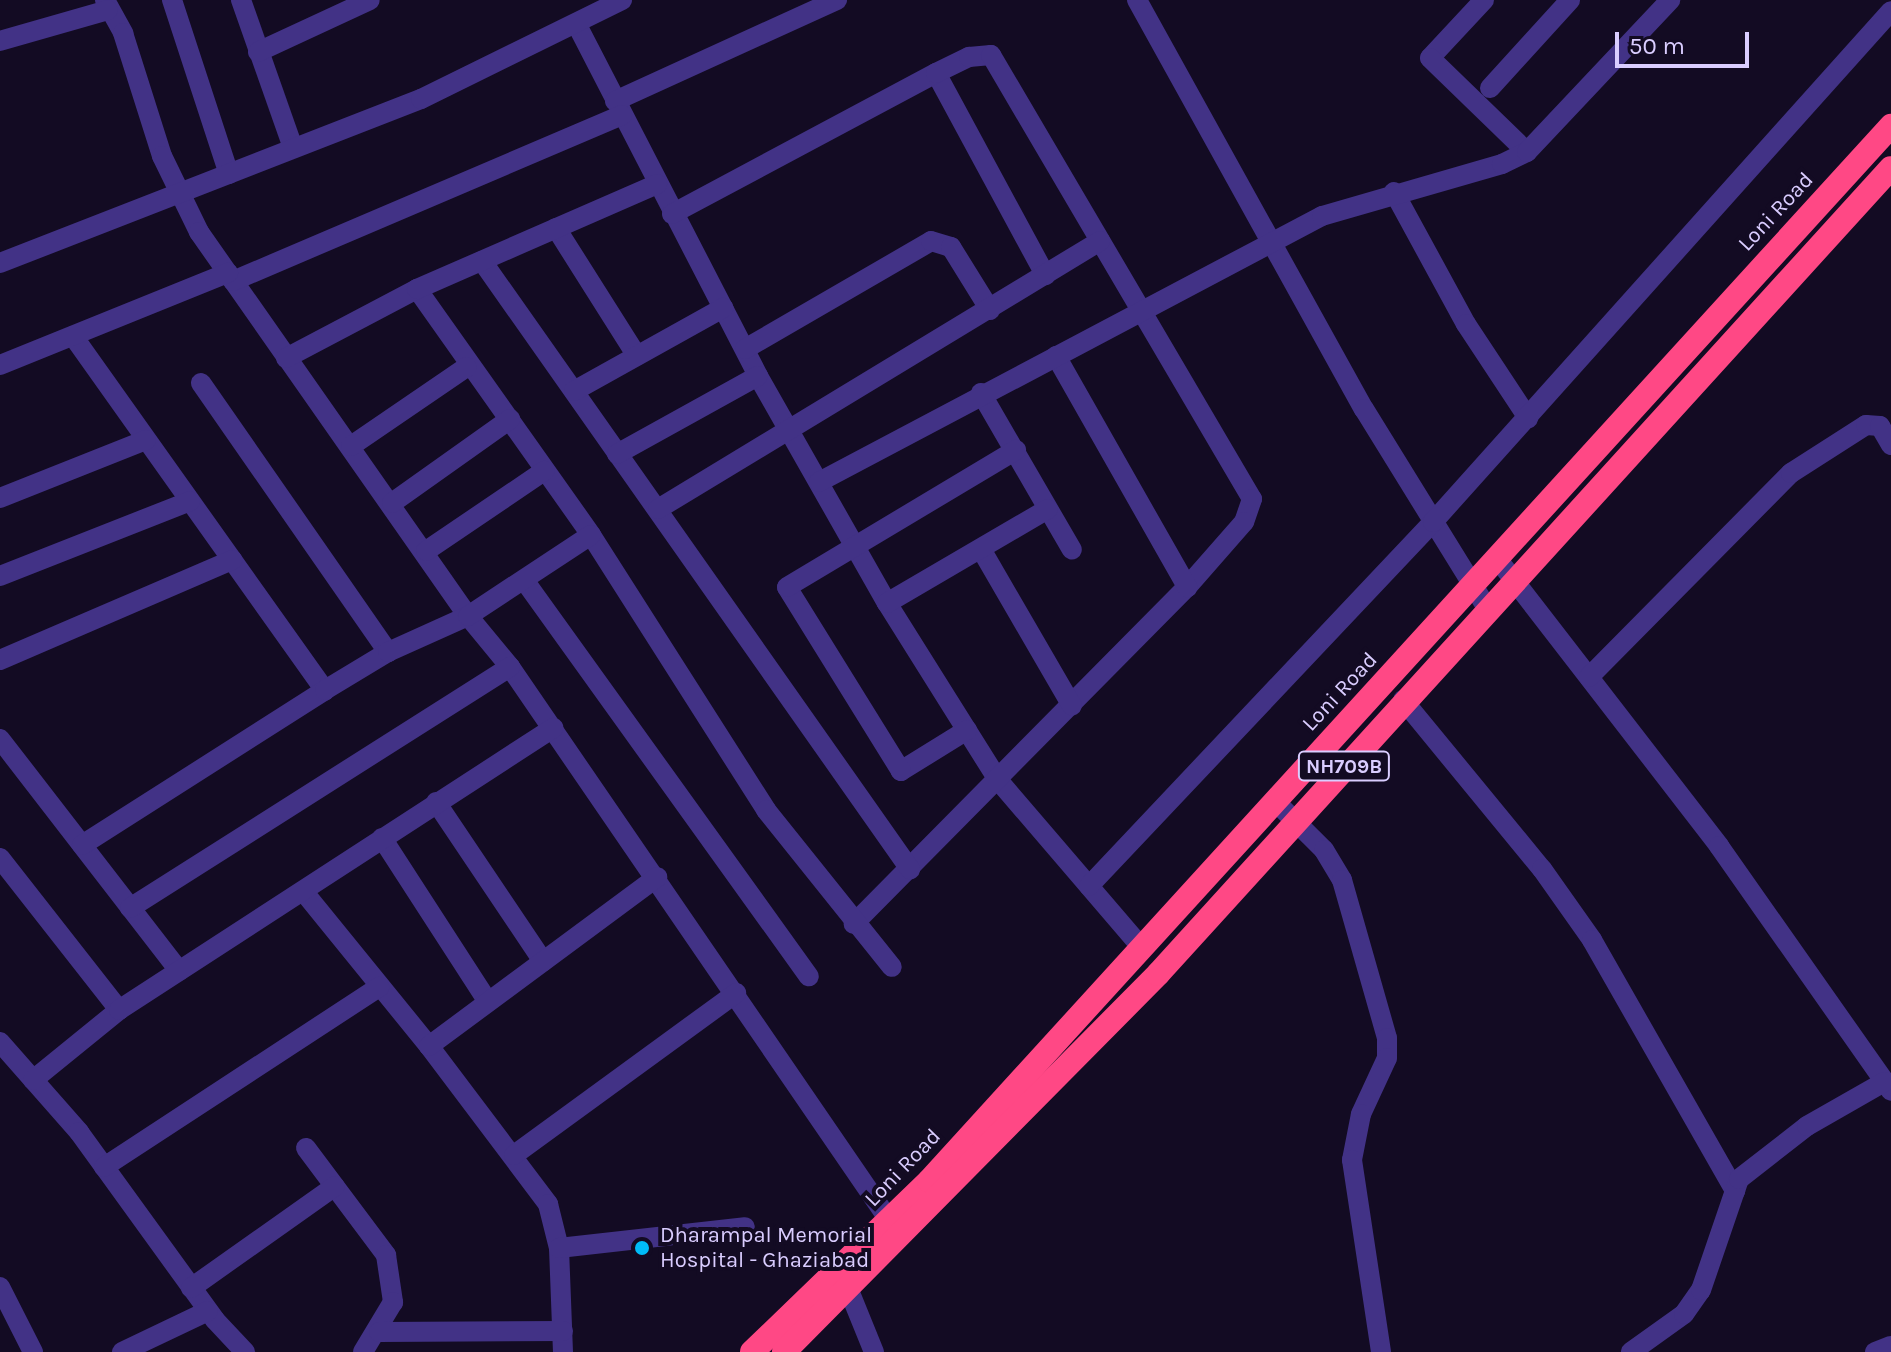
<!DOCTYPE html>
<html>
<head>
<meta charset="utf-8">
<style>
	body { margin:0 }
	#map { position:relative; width:1891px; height:1352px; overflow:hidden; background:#130b23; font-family:Karla,sans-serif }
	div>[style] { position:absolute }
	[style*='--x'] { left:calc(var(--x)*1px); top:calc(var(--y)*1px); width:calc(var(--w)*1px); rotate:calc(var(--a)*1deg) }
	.minor>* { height:20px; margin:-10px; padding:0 10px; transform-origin:10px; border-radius:10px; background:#423286 }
	.highway>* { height:24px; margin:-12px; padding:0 12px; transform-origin:12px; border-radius:12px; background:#ff4885 }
	.dots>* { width:22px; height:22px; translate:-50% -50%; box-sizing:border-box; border:4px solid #130b23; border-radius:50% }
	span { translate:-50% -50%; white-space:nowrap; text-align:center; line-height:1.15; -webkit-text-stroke:8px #130b23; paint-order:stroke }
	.shield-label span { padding:2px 6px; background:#130b23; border:2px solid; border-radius:6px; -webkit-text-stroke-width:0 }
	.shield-label { font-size:20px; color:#dacdff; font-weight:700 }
	.street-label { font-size:22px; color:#dacdff }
	.poi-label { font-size:22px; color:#dacdff }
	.left { translate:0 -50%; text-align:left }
	.scale { position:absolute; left:1615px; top:32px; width:134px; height:36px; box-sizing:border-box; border:4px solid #dacdff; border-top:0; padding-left:10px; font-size:24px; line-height:28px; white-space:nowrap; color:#dacdff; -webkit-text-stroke:6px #130b23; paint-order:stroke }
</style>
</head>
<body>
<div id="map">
	<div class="minor">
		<div style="--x:105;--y:0;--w:38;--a:61"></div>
		<div style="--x:123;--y:33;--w:129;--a:72.4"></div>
		<div style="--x:162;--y:156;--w:85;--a:64"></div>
		<div style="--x:199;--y:232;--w:469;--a:55"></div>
		<div style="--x:468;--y:616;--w:66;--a:50.5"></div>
		<div style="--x:510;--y:667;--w:670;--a:55.58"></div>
		<div style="--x:172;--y:0;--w:183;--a:71.9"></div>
		<div style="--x:241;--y:0;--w:157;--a:70.6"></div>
		<div style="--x:1137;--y:0;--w:468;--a:61"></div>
		<div style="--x:1364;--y:409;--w:234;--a:58.3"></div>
		<div style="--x:1484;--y:0;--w:79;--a:133"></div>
		<div style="--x:1430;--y:58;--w:135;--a:44.1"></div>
		<div style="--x:577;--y:25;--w:395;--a:62.7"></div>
		<div style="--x:758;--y:376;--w:261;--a:60.4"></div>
		<div style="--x:887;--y:603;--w:209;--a:57.9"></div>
		<div style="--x:998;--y:780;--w:221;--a:49.4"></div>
		<div style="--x:0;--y:41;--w:112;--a:-16"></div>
		<div style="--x:258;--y:52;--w:123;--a:-24.9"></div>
		<div style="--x:936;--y:73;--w:230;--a:61.6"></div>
		<div style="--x:1490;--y:88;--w:119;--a:-47.7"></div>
		<div style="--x:615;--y:101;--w:244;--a:-24.5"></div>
		<div style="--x:1394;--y:192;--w:150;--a:61.4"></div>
		<div style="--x:1466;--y:324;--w:113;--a:56.6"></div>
		<div style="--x:672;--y:214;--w:299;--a:-28.1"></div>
		<div style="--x:936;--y:73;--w:37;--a:-26"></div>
		<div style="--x:969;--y:57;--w:22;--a:-5"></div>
		<div style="--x:991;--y:55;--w:515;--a:59.55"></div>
		<div style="--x:1252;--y:499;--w:24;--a:109"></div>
		<div style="--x:1244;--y:522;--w:86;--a:131.2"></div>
		<div style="--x:1187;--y:587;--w:474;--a:134.7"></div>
		<div style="--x:556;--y:228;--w:151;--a:57.7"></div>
		<div style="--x:482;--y:261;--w:744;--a:54.86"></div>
		<div style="--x:0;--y:263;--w:452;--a:-21.3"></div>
		<div style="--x:421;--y:99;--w:224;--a:-26.2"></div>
		<div style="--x:233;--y:281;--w:423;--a:-23.1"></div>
		<div style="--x:417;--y:289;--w:301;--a:54.7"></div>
		<div style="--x:591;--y:535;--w:326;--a:57.5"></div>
		<div style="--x:766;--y:810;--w:201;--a:51.3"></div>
		<div style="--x:73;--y:336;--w:435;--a:54.6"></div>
		<div style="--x:745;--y:349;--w:215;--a:-30.1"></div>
		<div style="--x:931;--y:241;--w:21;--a:17"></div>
		<div style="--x:951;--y:247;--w:74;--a:58.2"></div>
		<div style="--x:1056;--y:356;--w:266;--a:60.4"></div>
		<div style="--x:286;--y:358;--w:148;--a:-27.8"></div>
		<div style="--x:417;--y:289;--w:262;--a:-23.6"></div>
		<div style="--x:0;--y:365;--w:246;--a:-22"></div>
		<div style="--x:201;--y:383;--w:328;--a:55.2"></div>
		<div style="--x:574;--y:391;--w:171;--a:-29.1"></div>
		<div style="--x:981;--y:393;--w:181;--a:59.9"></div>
		<div style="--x:351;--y:446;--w:140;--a:-34.3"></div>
		<div style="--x:617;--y:454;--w:161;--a:-29"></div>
		<div style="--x:819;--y:482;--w:569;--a:-27.87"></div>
		<div style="--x:1322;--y:216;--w:187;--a:-16.1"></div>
		<div style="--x:1502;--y:164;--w:28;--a:-26"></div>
		<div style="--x:1527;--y:152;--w:209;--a:-46.7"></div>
		<div style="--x:0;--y:498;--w:157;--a:-21.7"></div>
		<div style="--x:392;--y:503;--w:145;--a:-35.4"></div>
		<div style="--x:658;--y:509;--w:517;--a:-31.23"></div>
		<div style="--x:981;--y:549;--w:181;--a:59.9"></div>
		<div style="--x:426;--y:551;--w:143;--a:-34.1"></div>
		<div style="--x:1499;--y:561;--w:360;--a:52.3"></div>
		<div style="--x:1719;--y:846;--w:299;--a:54.9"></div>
		<div style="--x:0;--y:576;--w:204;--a:-21.5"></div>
		<div style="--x:524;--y:580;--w:488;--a:54.3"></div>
		<div style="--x:887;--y:603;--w:186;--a:-30.3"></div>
		<div style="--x:0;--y:660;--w:253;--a:-23.3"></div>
		<div style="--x:1589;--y:677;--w:287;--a:-45.3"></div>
		<div style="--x:1791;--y:473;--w:89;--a:-32.6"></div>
		<div style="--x:1866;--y:425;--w:14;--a:4"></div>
		<div style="--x:1880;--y:426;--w:22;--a:60"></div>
		<div style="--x:1403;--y:700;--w:219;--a:50.6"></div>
		<div style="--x:1542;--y:869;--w:87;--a:54.8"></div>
		<div style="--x:1592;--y:940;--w:289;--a:60.3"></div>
		<div style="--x:967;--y:730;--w:78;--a:148.2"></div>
		<div style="--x:901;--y:771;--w:216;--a:-121.8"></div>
		<div style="--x:787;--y:587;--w:267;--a:-30.9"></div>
		<div style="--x:0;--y:739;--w:293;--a:52.3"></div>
		<div style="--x:1275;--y:801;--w:69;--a:45"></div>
		<div style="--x:1324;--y:850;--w:35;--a:59"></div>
		<div style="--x:1342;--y:880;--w:164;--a:74.1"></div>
		<div style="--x:1387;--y:1038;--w:20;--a:90"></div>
		<div style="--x:1387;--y:1058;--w:62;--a:114.9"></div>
		<div style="--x:1361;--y:1114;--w:47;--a:101.1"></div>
		<div style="--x:1352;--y:1160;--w:194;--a:81.4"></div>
		<div style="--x:436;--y:802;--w:192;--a:56.1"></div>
		<div style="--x:382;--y:838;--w:195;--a:57.1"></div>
		<div style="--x:82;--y:845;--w:288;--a:-32.5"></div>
		<div style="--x:325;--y:690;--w:74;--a:-31.1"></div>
		<div style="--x:388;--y:652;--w:88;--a:-24.2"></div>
		<div style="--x:468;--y:616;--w:147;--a:-33.4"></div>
		<div style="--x:0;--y:858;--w:193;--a:51.9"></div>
		<div style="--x:1089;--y:886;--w:501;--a:-46.62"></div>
		<div style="--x:1433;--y:522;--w:686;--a:-48.13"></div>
		<div style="--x:303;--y:891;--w:200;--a:50.9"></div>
		<div style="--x:429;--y:1046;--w:198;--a:53"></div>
		<div style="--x:548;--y:1204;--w:45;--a:76"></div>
		<div style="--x:559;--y:1248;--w:104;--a:87.8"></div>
		<div style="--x:130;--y:908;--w:450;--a:-32.4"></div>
		<div style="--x:0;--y:1042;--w:120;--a:48.7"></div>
		<div style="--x:79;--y:1132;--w:232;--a:54.1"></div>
		<div style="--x:215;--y:1320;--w:44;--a:46.8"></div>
		<div style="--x:429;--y:1046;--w:284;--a:-36.5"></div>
		<div style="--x:33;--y:1080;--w:111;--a:-39.1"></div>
		<div style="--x:119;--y:1010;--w:518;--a:-33.01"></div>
		<div style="--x:306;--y:1148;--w:134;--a:53.2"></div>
		<div style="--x:386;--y:1255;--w:48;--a:81.5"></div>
		<div style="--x:393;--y:1302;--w:58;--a:121"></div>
		<div style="--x:514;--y:1155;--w:275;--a:-36.1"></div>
		<div style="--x:104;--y:1167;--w:329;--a:-33.2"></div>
		<div style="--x:559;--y:1248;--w:187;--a:-6.4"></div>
		<div style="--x:0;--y:1287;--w:73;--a:63.1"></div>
		<div style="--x:191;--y:1288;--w:176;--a:-35.3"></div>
		<div style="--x:848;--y:1288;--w:69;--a:67.9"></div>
		<div style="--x:379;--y:1332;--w:184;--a:-0.3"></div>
		<div style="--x:122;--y:1352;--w:95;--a:-25.5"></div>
		<div style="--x:1631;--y:1352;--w:65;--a:-35.6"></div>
		<div style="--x:1684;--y:1314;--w:29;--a:-55"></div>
		<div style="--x:1701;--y:1290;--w:117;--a:-71.1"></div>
		<div style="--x:1739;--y:1179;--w:86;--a:-37.9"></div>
		<div style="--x:1807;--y:1126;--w:89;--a:-29.7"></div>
		<div style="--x:1875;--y:1352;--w:17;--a:-21"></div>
	</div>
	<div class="highway">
		<div style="--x:752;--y:1352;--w:246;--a:-44"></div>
		<div style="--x:929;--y:1181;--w:1428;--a:-47.64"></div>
		<div style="--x:784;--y:1352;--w:532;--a:-45.3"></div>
		<div style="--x:1158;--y:974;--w:1089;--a:-47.72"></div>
	</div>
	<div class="dots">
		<div style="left:642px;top:1248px;background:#00bbf8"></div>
	</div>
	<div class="shield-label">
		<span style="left:1344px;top:766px">NH709B</span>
	</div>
	<div class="street-label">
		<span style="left:1776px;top:212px;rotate:-47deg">Loni Road</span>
		<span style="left:1340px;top:692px;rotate:-47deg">Loni Road</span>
		<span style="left:903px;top:1168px;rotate:-46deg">Loni Road</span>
	</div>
	<div class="poi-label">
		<span class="left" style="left:660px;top:1248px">Dharampal Memorial<br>Hospital - Ghaziabad</span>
	</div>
	<div class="scale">50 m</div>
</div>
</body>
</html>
